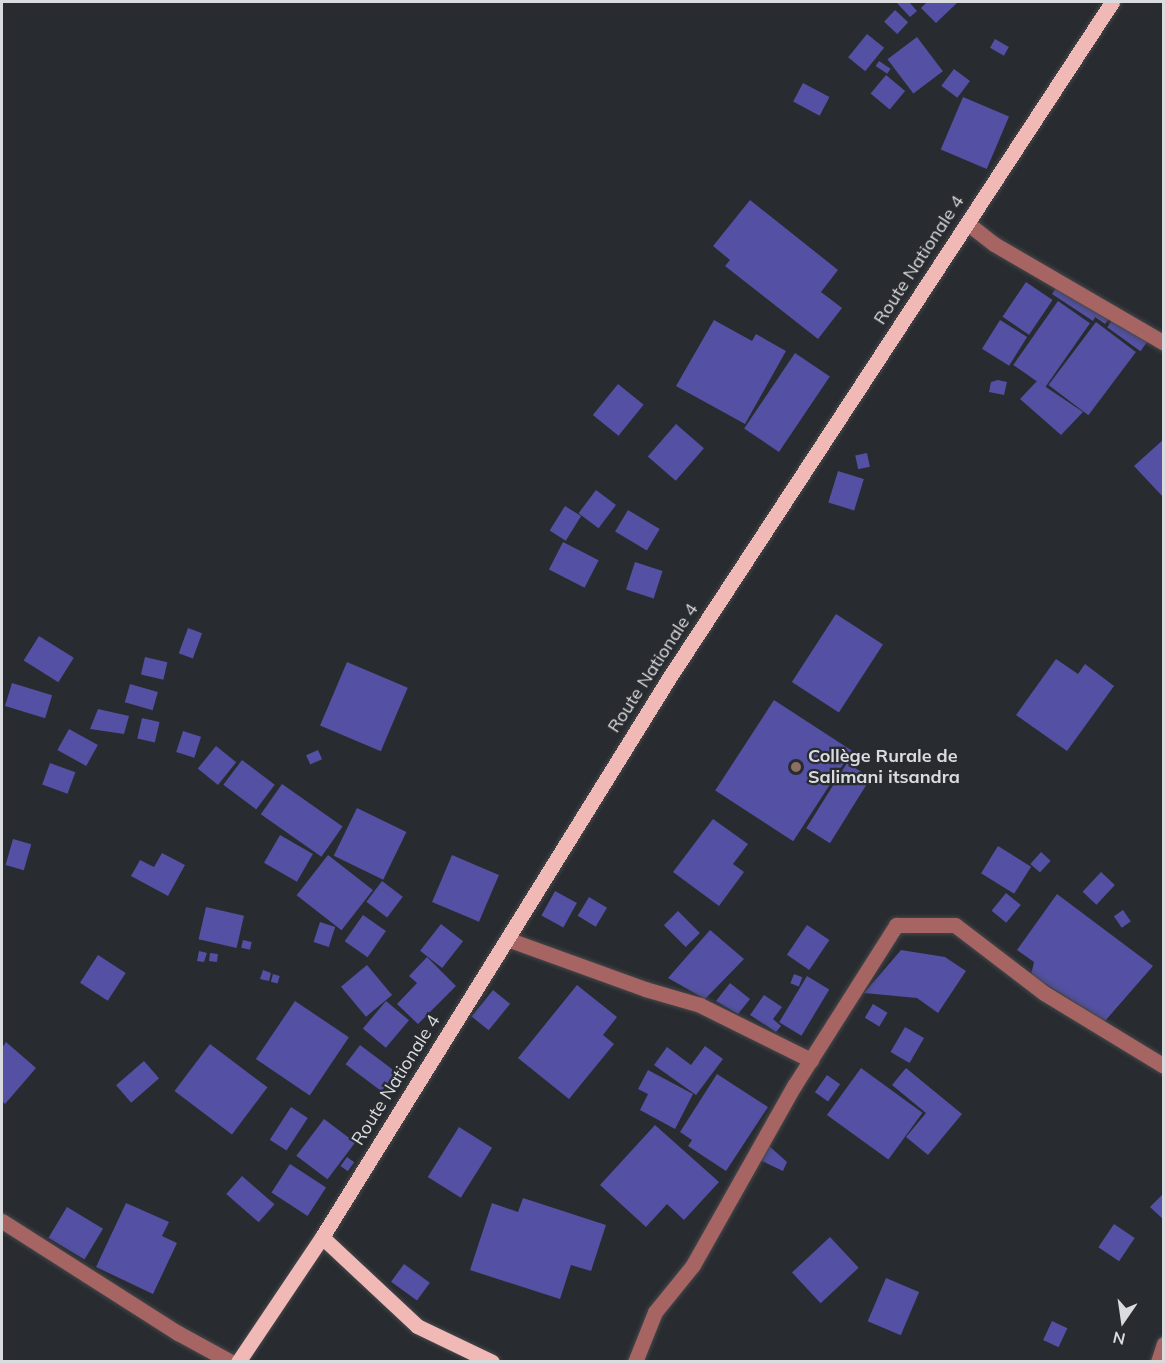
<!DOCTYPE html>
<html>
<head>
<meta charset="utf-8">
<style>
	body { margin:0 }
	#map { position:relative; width:1165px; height:1363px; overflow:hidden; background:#282b2f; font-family:Mulish,sans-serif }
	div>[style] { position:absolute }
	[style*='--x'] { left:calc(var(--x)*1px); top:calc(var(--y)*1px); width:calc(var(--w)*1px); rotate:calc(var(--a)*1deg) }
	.building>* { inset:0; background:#5450a3; transform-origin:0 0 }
	.roads { filter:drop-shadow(0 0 2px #44474b) drop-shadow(0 0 2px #44474b) }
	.minor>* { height:15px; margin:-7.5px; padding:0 7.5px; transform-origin:7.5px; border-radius:7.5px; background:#a66562 }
	.major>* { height:15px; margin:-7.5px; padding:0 7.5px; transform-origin:7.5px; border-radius:7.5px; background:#f0b9b6 }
	.dots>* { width:16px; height:16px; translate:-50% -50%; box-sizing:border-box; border:3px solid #282b2f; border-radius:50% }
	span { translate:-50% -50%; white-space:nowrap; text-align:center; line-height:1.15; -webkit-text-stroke:4.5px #282b2f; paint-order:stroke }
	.street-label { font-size:18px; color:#dadbde }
	.poi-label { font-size:18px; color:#dadbde; font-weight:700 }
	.left { translate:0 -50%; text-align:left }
	.frame { position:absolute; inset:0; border:3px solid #dadbde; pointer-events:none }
	.north { position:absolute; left:1093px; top:1291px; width:60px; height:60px; -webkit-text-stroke:4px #282b2f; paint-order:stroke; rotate:193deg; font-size:16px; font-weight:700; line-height:24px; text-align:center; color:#dadbde }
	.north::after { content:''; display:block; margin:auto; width:21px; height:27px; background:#dadbde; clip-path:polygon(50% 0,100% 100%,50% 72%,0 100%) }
</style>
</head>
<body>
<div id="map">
	<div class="building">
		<div style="clip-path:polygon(896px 2px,909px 2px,917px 11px,910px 17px)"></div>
		<div style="clip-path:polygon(927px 2px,958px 2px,936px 23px,921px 8px)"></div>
		<div style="left:895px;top:10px;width:18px;height:16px;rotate:43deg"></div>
		<div style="left:867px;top:34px;width:22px;height:30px;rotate:39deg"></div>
		<div style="left:917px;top:37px;width:43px;height:37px;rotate:53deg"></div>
		<div style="left:995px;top:39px;width:16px;height:10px;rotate:30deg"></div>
		<div style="left:879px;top:61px;width:14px;height:6px;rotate:34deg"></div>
		<div style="left:954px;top:69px;width:20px;height:21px;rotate:37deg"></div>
		<div style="left:886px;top:75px;width:25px;height:24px;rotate:40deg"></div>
		<div style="left:803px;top:83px;width:30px;height:21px;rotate:28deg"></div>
		<div style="left:963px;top:97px;width:50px;height:57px;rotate:23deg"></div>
		<div style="clip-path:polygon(750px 200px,838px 270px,821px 292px,842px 308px,818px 339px,725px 266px,730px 260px,713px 246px)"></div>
		<div style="clip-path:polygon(1063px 278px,1114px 311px,1105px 324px,1095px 317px,1093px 321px,1052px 294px)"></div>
		<div style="left:1026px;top:282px;width:32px;height:42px;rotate:34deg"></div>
		<div style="left:1058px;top:301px;width:39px;height:78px;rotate:35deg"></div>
		<div style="left:1119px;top:311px;width:41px;height:20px;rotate:36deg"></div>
		<div style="clip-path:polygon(714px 320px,752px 341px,756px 334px,786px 351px,745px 424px,676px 386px)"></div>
		<div style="left:1000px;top:320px;width:32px;height:34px;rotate:32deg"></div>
		<div style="left:1096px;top:322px;width:50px;height:79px;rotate:37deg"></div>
		<div style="left:795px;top:353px;width:42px;height:91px;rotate:34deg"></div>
		<div style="clip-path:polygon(998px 380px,1007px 382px,1004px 395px,989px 392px,991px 382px)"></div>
		<div style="clip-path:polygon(1037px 381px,1083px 412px,1061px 435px,1020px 399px)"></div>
		<div style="left:618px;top:384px;width:33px;height:40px;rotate:39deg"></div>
		<div style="left:676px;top:424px;width:37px;height:43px;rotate:41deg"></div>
		<div style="clip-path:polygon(1164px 439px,1164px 498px,1134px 466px)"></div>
		<div style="left:867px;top:453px;width:14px;height:12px;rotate:78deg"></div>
		<div style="left:838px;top:471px;width:27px;height:33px;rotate:17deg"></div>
		<div style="left:596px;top:490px;width:25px;height:29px;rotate:37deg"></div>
		<div style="left:565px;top:506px;width:19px;height:29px;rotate:32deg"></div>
		<div style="left:628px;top:510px;width:37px;height:25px;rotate:31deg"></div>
		<div style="left:563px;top:542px;width:40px;height:31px;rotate:27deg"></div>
		<div style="left:635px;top:562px;width:29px;height:29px;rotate:18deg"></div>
		<div style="left:836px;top:614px;width:56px;height:81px;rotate:33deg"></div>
		<div style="left:188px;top:628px;width:15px;height:27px;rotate:20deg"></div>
		<div style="left:39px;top:636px;width:41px;height:29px;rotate:32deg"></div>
		<div style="left:145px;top:657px;width:23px;height:18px;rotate:13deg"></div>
		<div style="clip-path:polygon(1056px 659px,1078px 674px,1085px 664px,1114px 686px,1067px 751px,1016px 715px)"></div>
		<div style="left:347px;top:662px;width:66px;height:69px;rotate:23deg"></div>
		<div style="left:12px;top:683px;width:42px;height:24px;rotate:17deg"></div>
		<div style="left:130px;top:684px;width:29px;height:19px;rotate:16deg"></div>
		<div style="left:774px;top:700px;width:93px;height:108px;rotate:33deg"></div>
		<div style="clip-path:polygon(98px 709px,129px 716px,124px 734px,90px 729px)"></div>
		<div style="left:142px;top:718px;width:18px;height:21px;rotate:13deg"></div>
		<div style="left:69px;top:729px;width:33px;height:24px;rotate:29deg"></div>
		<div style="left:183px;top:731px;width:19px;height:22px;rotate:18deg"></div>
		<div style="left:216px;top:746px;width:26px;height:29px;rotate:39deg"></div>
		<div style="left:318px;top:750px;width:10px;height:13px;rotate:66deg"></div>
		<div style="left:242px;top:760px;width:41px;height:31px;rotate:37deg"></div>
		<div style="left:50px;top:763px;width:27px;height:23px;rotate:20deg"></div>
		<div style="left:847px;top:763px;width:28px;height:77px;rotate:32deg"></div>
		<div style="left:282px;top:784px;width:74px;height:37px;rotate:35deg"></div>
		<div style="left:357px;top:808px;width:55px;height:53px;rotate:26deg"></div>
		<div style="clip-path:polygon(713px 819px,748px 844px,733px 864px,744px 872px,719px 906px,673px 872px)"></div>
		<div style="left:280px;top:835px;width:38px;height:32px;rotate:30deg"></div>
		<div style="left:13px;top:839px;width:19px;height:27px;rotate:16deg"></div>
		<div style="left:998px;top:846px;width:39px;height:32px;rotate:32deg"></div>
		<div style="left:1041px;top:852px;width:13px;height:16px;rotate:42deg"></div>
		<div style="clip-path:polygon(162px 853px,185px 865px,168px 896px,131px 876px,140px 860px,154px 867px)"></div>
		<div style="left:328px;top:855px;width:57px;height:51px;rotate:38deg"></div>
		<div style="left:452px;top:855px;width:51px;height:51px;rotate:23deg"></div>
		<div style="left:1101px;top:872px;width:19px;height:27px;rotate:43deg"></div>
		<div style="left:382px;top:881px;width:26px;height:26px;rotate:37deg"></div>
		<div style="left:555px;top:891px;width:25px;height:28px;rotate:29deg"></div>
		<div style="left:1006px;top:893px;width:19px;height:23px;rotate:39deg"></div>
		<div style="clip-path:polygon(1057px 894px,1153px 966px,1105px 1021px,1031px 975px,1034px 962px,1017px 950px)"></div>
		<div style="left:589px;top:897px;width:21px;height:22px;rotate:31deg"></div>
		<div style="left:206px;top:907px;width:39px;height:33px;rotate:13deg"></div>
		<div style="left:1123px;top:910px;width:14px;height:11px;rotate:56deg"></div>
		<div style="left:678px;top:911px;width:31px;height:20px;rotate:45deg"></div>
		<div style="left:363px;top:915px;width:28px;height:32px;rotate:35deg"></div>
		<div style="left:320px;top:922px;width:16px;height:21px;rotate:18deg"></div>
		<div style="left:441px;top:924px;width:28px;height:34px;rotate:38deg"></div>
		<div style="left:807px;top:925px;width:27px;height:36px;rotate:34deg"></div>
		<div style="clip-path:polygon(710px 930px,744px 959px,705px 999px,668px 978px)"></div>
		<div style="left:243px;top:940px;width:9px;height:8px;rotate:13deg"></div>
		<div style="clip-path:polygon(901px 950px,945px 957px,966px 971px,938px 1013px,917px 998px,864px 993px)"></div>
		<div style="clip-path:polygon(199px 951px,207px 953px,204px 962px,197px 961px)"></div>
		<div style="left:210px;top:953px;width:8px;height:8px;rotate:7deg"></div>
		<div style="left:98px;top:955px;width:33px;height:33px;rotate:33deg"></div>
		<div style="clip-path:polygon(427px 957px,456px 986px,418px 1024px,397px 1004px,417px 983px,409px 976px)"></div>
		<div style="left:367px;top:965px;width:39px;height:34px;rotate:50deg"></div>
		<div style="clip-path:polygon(263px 970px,271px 973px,269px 981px,260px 979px)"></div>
		<div style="left:273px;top:974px;width:7px;height:8px;rotate:16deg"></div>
		<div style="left:794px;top:974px;width:9px;height:10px;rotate:21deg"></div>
		<div style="left:807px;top:976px;width:26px;height:54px;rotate:31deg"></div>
		<div style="clip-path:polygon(730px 983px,750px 999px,738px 1014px,716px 1001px)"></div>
		<div style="clip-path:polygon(577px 985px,617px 1017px,603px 1035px,614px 1044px,569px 1099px,518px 1058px)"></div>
		<div style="left:493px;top:990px;width:22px;height:34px;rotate:39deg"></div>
		<div style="clip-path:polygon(764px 995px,782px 1007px,773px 1019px,781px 1026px,776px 1032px,750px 1015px)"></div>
		<div style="left:295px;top:1001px;width:65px;height:70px;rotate:34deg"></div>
		<div style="left:386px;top:1001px;width:30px;height:36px;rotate:40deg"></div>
		<div style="left:873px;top:1004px;width:17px;height:16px;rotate:31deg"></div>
		<div style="left:905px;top:1027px;width:22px;height:29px;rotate:30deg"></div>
		<div style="clip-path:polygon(6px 1042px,36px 1068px,5px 1104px,2px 1101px,2px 1048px)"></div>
		<div style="left:210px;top:1044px;width:72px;height:59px;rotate:37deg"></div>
		<div style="left:360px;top:1045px;width:45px;height:24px;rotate:37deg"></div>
		<div style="clip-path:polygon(705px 1046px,723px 1059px,696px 1095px,654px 1065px,667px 1047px,691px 1065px)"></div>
		<div style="left:144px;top:1061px;width:23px;height:37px;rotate:49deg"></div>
		<div style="left:861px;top:1068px;width:76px;height:58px;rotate:36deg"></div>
		<div style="clip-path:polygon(906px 1068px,962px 1114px,928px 1155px,906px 1137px,926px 1113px,892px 1085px)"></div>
		<div style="clip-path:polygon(648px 1070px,693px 1094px,675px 1129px,640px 1110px,648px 1094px,638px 1089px)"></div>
		<div style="clip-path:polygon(717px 1074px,768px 1107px,726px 1171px,688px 1146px,692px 1140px,680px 1132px)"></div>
		<div style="left:827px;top:1075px;width:16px;height:21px;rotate:35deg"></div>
		<div style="left:291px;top:1107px;width:20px;height:39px;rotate:33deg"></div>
		<div style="left:324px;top:1119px;width:39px;height:46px;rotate:37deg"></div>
		<div style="clip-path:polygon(655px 1125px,719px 1182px,684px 1220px,667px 1204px,646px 1227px,600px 1185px)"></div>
		<div style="left:459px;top:1127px;width:39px;height:59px;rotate:32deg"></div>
		<div style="clip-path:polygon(767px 1144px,787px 1162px,783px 1171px,758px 1159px)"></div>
		<div style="left:347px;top:1157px;width:9px;height:11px;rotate:36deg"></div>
		<div style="left:290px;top:1164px;width:43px;height:34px;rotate:33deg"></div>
		<div style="left:242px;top:1176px;width:43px;height:24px;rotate:41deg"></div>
		<div style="clip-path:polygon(1164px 1193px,1164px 1220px,1150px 1207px)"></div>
		<div style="clip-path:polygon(523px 1198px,606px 1225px,591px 1271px,571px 1265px,560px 1299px,470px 1270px,492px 1203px,518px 1212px)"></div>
		<div style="clip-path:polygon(126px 1203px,169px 1222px,162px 1236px,177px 1243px,153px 1294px,96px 1267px)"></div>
		<div style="left:67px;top:1207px;width:42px;height:36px;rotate:31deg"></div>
		<div style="left:1114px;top:1224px;width:25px;height:28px;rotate:34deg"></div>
		<div style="left:830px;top:1237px;width:42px;height:52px;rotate:47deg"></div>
		<div style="left:404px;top:1264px;width:32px;height:22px;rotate:36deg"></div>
		<div style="left:886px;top:1278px;width:36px;height:47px;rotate:23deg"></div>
		<div style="left:1052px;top:1321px;width:17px;height:21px;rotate:25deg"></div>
	</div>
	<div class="roads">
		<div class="minor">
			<div style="--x:967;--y:223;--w:34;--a:38"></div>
			<div style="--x:994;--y:244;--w:197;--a:30.2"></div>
			<div style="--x:507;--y:939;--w:147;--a:19.9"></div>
			<div style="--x:645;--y:989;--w:57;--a:16.2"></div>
			<div style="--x:700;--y:1005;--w:124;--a:26.4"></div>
			<div style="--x:2;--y:1221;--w:209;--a:32.5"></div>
			<div style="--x:178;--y:1333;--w:60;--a:28.7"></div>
			<div style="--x:635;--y:1362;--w:54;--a:-68.2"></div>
			<div style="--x:655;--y:1312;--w:60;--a:-51"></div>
			<div style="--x:693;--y:1265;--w:206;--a:-60.6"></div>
			<div style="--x:794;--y:1086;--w:191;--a:-57.6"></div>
			<div style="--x:896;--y:925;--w:59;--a:0"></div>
			<div style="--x:955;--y:925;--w:112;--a:37.4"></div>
			<div style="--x:1044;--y:993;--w:140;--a:31.3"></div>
			<div style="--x:1158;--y:1362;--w:19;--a:-72"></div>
		</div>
		<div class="major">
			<div style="--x:322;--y:1237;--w:130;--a:43.1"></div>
			<div style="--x:417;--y:1326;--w:83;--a:25.6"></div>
			<div style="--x:238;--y:1362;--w:151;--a:-56.1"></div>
			<div style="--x:322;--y:1237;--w:658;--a:-58.17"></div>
			<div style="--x:669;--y:678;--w:808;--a:-56.76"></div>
		</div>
	</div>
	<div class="dots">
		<div style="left:796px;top:767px;background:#8d6e63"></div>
	</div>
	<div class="street-label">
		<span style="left:919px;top:260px;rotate:-57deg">Route Nationale 4</span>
		<span style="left:653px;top:668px;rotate:-57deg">Route Nationale 4</span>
		<span style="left:396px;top:1080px;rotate:-58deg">Route Nationale 4</span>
	</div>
	<div class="poi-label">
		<span class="left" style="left:808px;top:767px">Collège Rurale de<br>Salimani itsandra</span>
	</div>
	<div class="frame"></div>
	<div class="north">N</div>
</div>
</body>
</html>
